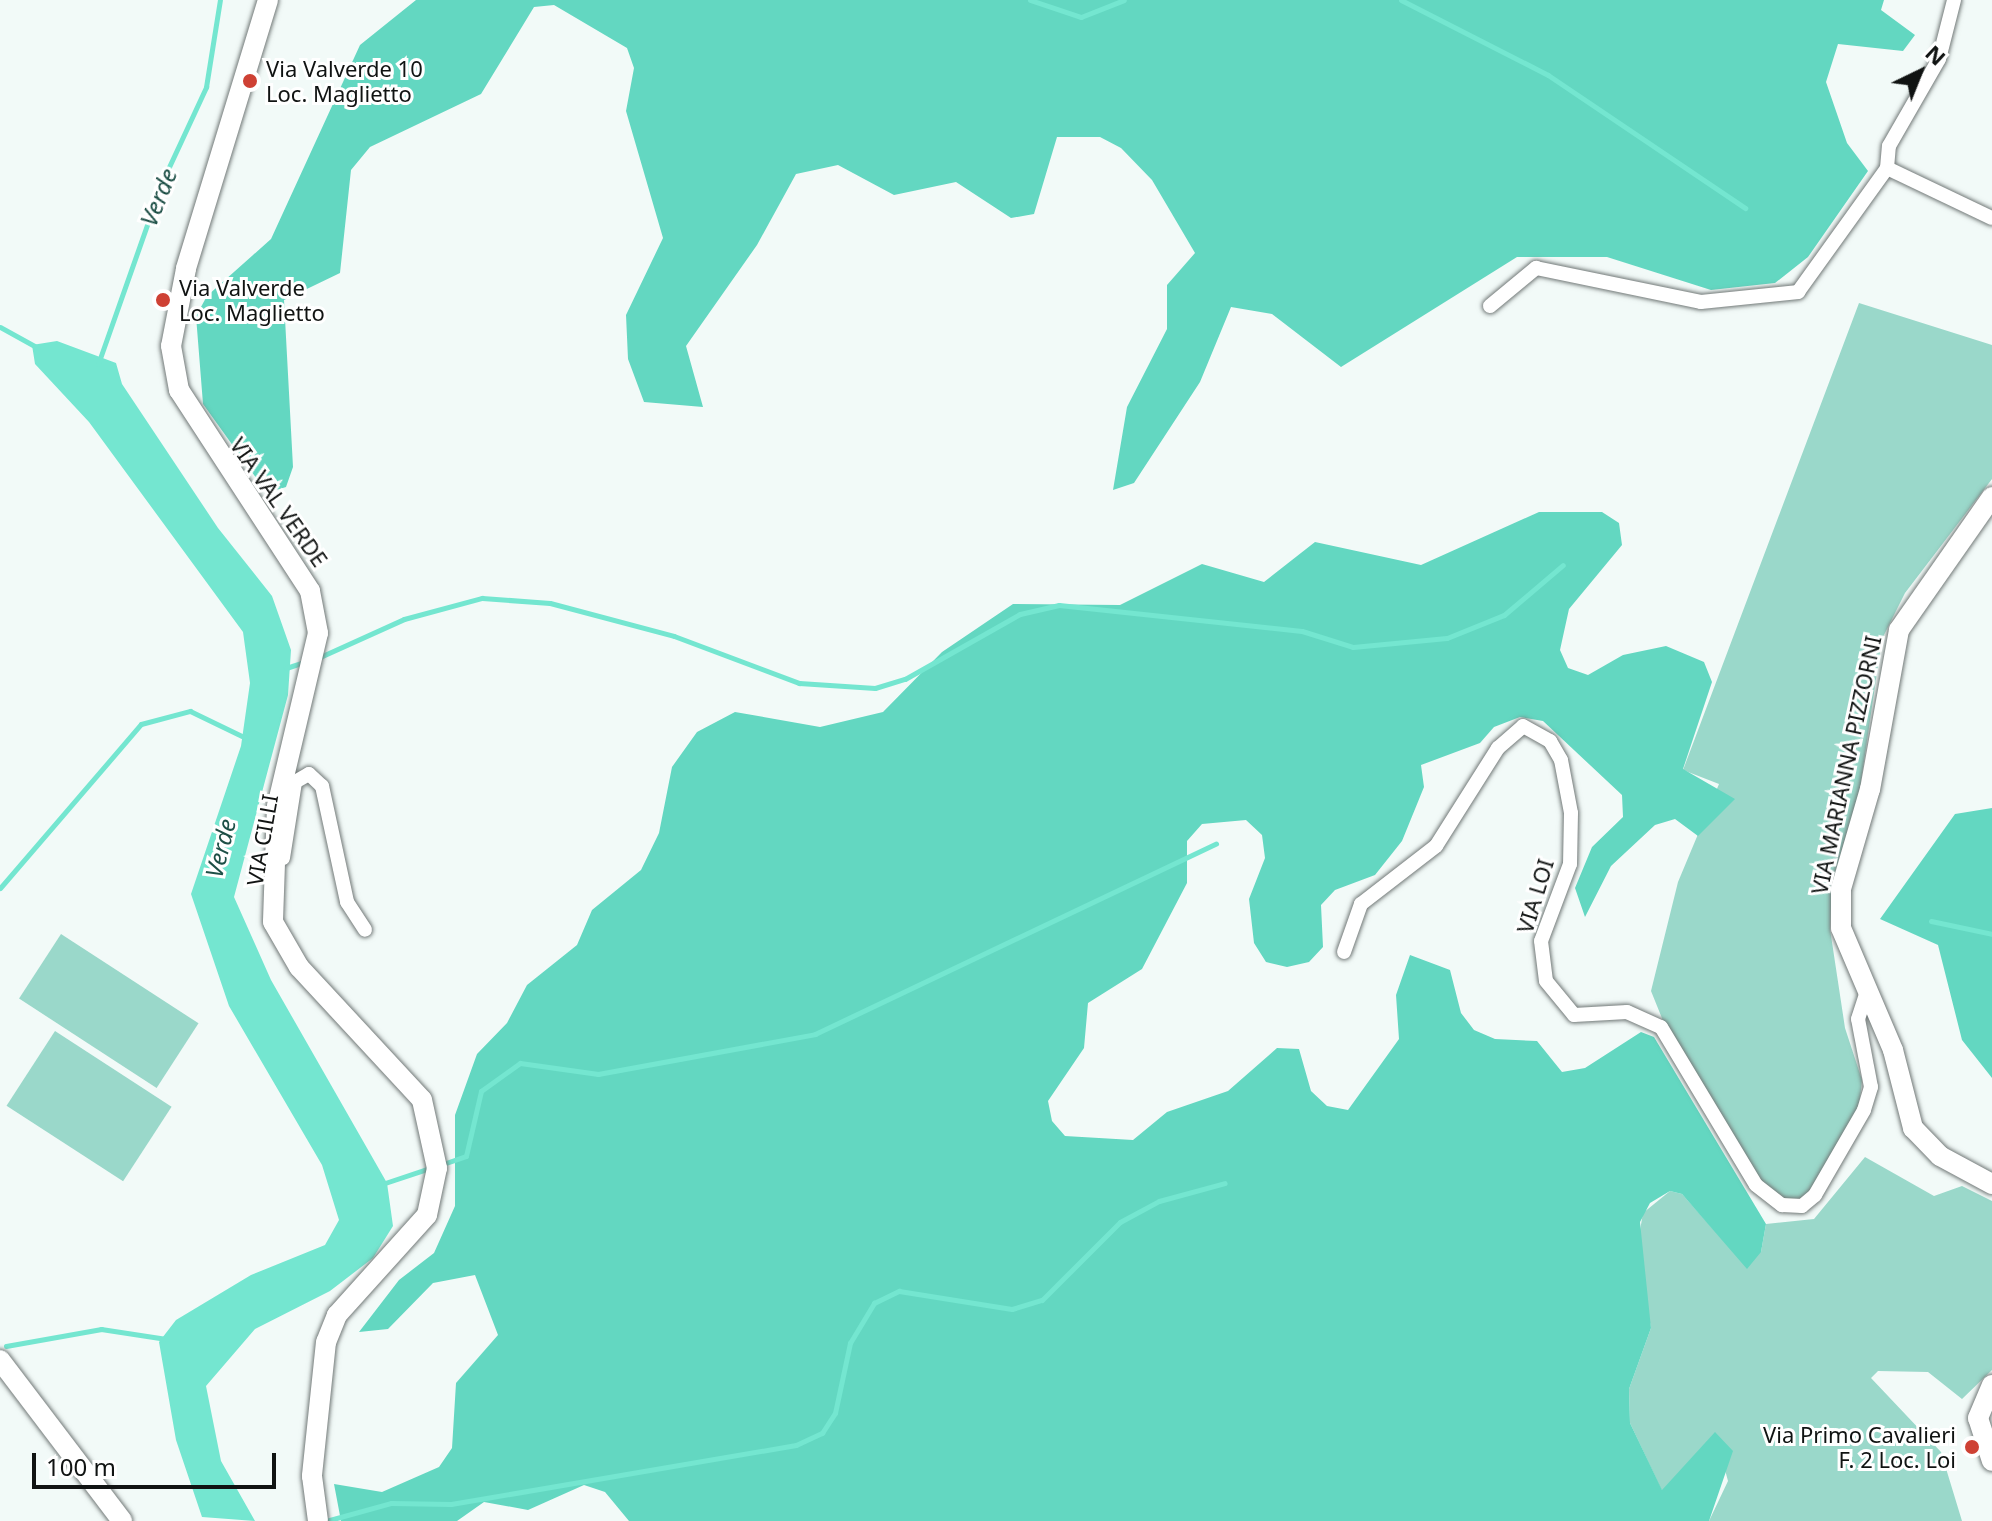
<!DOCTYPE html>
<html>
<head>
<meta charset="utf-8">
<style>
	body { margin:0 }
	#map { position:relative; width:1992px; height:1521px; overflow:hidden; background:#f2faf8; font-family:"Noto Sans",sans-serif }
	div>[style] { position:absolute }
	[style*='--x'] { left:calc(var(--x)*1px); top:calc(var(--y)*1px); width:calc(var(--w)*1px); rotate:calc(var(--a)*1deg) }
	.green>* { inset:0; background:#9ad8ca; transform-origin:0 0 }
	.forest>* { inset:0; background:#63d7c1 }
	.water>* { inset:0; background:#74e6d0 }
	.stream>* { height:5px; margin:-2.5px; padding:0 2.5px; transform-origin:2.5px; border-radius:2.5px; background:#74e6d0 }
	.roads { filter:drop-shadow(0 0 2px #727978) drop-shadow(0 0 2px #727978) }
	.street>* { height:14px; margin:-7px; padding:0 7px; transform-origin:7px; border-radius:7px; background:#fff }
	.secondary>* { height:20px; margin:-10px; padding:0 10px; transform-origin:10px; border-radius:10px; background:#fff }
	.dots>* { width:22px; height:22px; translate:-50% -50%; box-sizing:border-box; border:4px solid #fff; border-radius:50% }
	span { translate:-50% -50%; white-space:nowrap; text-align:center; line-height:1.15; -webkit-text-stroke:6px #fff; paint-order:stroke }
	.poi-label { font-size:22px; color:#101312 }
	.left { translate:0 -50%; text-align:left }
	.right { translate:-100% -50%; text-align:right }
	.street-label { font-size:22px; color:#101312 }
	.water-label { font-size:24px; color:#1d4f46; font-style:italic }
	.north { position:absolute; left:1880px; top:32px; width:80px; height:80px; -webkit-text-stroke:6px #fff; paint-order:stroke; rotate:43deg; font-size:22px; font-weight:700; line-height:32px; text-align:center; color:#101312 }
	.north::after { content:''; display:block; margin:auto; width:28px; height:36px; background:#101312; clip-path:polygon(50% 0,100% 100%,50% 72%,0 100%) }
	.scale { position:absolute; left:32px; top:1453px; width:244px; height:36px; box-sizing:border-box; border:4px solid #101312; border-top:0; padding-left:10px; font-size:24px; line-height:28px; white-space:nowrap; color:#101312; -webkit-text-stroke:6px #fff; paint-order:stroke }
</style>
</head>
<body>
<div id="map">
	<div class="green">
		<div style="clip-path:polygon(1859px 303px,1992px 345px,1992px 479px,1905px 593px,1882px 639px,1859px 795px,1832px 882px,1830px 929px,1845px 1028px,1862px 1080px,1859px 1107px,1804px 1201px,1775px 1202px,1672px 1043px,1651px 991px,1678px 882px,1719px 784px,1683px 770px)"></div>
		<div style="left:61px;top:934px;width:164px;height:77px;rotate:33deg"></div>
		<div style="left:55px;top:1031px;width:139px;height:89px;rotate:33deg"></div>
		<div style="clip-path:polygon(1865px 1157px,1934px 1196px,1962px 1186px,1992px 1201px,1992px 1370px,1962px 1399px,1928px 1372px,1878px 1371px,1871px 1378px,1941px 1452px,1962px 1521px,1709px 1521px,1728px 1481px,1715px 1433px,1662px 1491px,1630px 1423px,1629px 1389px,1651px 1328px,1637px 1248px,1643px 1213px,1670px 1191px,1682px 1194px,1722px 1239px,1761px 1252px,1766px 1224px,1814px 1219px)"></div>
	</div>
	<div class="forest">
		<div style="clip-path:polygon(416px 0,1884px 0,1881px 10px,1915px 35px,1903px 51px,1838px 44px,1826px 82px,1847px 143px,1868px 171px,1808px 257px,1775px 283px,1711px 290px,1607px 257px,1517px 257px,1341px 367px,1272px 314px,1231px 307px,1200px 382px,1134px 483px,1113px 490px,1127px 407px,1167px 329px,1167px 285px,1195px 253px,1152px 180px,1121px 148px,1100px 137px,1057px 137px,1034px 214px,1011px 218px,956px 182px,894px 195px,838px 165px,796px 174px,757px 245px,686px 346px,703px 407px,644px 402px,628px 359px,626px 315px,663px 238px,626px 111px,634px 68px,627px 48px,554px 5px,534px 7px,481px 94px,370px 147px,351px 170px,340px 273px,284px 300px,293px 467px,286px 487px,267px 493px,203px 404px,196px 316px,207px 296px,271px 239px,360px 45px)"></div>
		<div style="clip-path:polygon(1539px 512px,1602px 512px,1619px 523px,1622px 545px,1569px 609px,1560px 650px,1568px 668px,1588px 675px,1623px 655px,1666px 646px,1704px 662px,1712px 682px,1683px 769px,1735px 799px,1698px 836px,1675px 819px,1655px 825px,1611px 866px,1585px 917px,1575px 888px,1592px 847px,1623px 817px,1622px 795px,1543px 721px,1520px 717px,1494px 727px,1480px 743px,1421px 765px,1424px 787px,1402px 841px,1375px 875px,1335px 890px,1321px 905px,1323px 947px,1309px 962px,1287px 967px,1266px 962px,1254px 943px,1249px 899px,1265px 858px,1262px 835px,1246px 820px,1202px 824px,1187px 841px,1187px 883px,1142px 969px,1088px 1003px,1084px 1048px,1048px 1101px,1052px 1121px,1065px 1136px,1133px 1140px,1167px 1112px,1228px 1091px,1277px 1048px,1299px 1049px,1311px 1091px,1327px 1106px,1348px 1110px,1399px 1039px,1396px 995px,1410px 955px,1450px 970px,1461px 1013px,1474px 1030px,1495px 1039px,1537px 1041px,1562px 1072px,1585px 1068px,1641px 1032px,1654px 1037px,1766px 1224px,1761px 1252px,1747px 1269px,1682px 1194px,1670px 1191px,1650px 1203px,1640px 1222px,1651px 1328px,1629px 1389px,1630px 1423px,1662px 1490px,1715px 1432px,1733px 1451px,1709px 1521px,629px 1521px,605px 1492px,584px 1485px,528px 1510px,484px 1502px,457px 1521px,341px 1521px,334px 1484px,382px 1492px,439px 1467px,452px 1448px,456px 1383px,498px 1335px,475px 1275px,433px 1283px,388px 1329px,359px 1332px,399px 1280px,434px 1253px,455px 1206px,455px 1115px,477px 1054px,507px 1023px,527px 985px,577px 945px,592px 910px,641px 870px,659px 833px,672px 767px,697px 732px,735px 712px,820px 727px,883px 712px,942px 652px,1013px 604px,1120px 605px,1202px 564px,1264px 582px,1315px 542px,1421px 565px)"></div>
		<div style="clip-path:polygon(1992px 808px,1992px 1078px,1962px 1040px,1938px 945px,1880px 919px,1955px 814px)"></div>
	</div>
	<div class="water">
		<div style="clip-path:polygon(57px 341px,116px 363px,122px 384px,218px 528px,272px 596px,291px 650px,288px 695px,234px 897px,271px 980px,387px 1183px,393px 1226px,373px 1258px,330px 1291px,255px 1329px,206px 1386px,221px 1461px,255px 1521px,202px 1517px,176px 1440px,159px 1342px,176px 1320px,251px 1275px,325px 1245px,339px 1220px,322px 1165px,229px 1006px,191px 894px,241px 746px,250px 683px,243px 632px,89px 422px,35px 364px,32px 345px)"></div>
	</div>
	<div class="stream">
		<div style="--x:1030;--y:0;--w:54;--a:18.4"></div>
		<div style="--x:1081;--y:17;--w:46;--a:-21.6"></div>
		<div style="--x:1401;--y:0;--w:165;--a:27"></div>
		<div style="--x:1548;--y:75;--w:238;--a:34"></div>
		<div style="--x:0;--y:327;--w:43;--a:28.9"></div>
		<div style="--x:98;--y:364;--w:193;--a:-70.6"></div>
		<div style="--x:162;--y:182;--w:105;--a:-65.1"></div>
		<div style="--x:206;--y:87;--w:88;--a:-80.9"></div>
		<div style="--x:320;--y:657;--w:92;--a:-24.3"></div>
		<div style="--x:404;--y:619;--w:81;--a:-15.1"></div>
		<div style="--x:482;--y:598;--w:68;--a:4.2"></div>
		<div style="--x:550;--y:603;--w:128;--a:14.9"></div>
		<div style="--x:674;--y:636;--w:134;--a:20.6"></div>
		<div style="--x:799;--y:683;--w:76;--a:3.8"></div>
		<div style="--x:875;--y:688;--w:31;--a:-17"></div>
		<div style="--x:905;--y:679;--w:132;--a:-29.5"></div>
		<div style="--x:1020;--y:614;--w:40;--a:-13"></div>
		<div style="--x:1059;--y:605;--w:244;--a:6.1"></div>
		<div style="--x:1302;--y:631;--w:53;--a:17.4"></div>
		<div style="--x:1353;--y:647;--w:94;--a:-5.5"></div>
		<div style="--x:1447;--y:638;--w:61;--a:-22"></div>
		<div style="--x:1504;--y:615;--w:77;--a:-40.3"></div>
		<div style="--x:286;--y:668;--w:22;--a:-18"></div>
		<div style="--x:0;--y:888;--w:216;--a:-49.3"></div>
		<div style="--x:141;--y:724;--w:51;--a:-14.9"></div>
		<div style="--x:190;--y:711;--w:62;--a:25.7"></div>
		<div style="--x:1931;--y:921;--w:62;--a:12"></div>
		<div style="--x:443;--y:1164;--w:24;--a:-19"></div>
		<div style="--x:466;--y:1156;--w:67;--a:-77"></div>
		<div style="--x:481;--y:1091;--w:48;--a:-35.7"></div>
		<div style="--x:520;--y:1063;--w:79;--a:8"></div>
		<div style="--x:598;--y:1074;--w:221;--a:-10.4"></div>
		<div style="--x:815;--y:1034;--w:444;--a:-25.4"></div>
		<div style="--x:382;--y:1184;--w:51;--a:-18.4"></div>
		<div style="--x:6;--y:1346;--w:97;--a:-10.1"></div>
		<div style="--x:101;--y:1329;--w:66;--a:8.7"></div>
		<div style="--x:326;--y:1521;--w:67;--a:-15.5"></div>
		<div style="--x:391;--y:1503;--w:60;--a:1"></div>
		<div style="--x:451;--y:1504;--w:350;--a:-9.7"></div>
		<div style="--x:796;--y:1445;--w:29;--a:-25"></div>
		<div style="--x:822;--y:1433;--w:24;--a:-57"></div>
		<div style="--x:835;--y:1413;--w:72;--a:-77.9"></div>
		<div style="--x:850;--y:1343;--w:47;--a:-59"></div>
		<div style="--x:874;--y:1303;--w:28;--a:-26"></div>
		<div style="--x:899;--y:1291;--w:114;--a:9.1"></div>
		<div style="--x:1012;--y:1309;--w:31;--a:-17"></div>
		<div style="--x:1042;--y:1300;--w:110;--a:-45"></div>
		<div style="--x:1120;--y:1222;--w:44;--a:-28.3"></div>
		<div style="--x:1159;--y:1201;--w:68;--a:-15.3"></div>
	</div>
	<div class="roads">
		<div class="street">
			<div style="--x:1887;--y:168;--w:116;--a:25.5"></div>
			<div style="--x:1490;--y:306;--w:60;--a:-39.6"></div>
			<div style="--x:1536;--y:268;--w:168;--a:11.6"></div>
			<div style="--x:1701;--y:302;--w:98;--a:-5.9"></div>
			<div style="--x:1798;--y:292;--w:153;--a:-54.3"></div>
			<div style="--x:1887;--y:168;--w:22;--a:-85"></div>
			<div style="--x:1889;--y:146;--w:100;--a:-60.1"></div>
			<div style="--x:1939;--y:59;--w:61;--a:-75.7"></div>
			<div style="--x:283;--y:858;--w:77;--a:-81"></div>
			<div style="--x:295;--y:782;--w:16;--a:-30"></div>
			<div style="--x:309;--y:774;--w:18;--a:43"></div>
			<div style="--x:322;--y:786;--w:119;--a:77.8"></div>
			<div style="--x:347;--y:902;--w:33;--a:57"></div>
			<div style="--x:1344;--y:952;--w:51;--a:-70.5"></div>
			<div style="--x:1361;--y:904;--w:95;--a:-37.7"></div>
			<div style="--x:1436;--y:846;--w:116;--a:-57.7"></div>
			<div style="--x:1498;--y:748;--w:33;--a:-41"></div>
			<div style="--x:1523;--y:726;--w:31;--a:29"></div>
			<div style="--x:1550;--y:741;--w:22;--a:60"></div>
			<div style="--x:1561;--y:760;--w:54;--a:79.3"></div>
			<div style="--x:1571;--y:813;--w:51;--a:91.1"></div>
			<div style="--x:1570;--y:864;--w:82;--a:110.6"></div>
			<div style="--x:1541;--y:941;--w:40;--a:82.9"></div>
			<div style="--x:1546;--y:981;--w:44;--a:50.5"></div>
			<div style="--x:1574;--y:1015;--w:53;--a:-3.2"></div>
			<div style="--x:1627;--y:1012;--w:37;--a:24"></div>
			<div style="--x:1661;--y:1027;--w:184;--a:59"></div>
			<div style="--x:1756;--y:1185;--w:33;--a:38"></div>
			<div style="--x:1782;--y:1205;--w:20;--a:3"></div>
			<div style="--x:1802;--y:1206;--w:17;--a:-40"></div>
			<div style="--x:1815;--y:1195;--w:98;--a:-60"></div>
			<div style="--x:1864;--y:1110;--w:24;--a:-73"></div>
			<div style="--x:1871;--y:1087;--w:69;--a:-100.8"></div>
			<div style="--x:1858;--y:1019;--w:25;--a:-72"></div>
		</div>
		<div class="secondary">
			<div style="--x:268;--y:0;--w:281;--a:107"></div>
			<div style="--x:186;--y:269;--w:78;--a:101"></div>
			<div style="--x:171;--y:346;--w:45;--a:79.7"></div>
			<div style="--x:179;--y:390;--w:240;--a:56.9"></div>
			<div style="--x:310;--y:591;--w:43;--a:79.2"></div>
			<div style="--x:318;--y:633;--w:178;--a:103.3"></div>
			<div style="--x:277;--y:806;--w:116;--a:92"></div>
			<div style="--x:273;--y:922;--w:52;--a:60"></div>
			<div style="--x:299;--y:967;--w:181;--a:47.2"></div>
			<div style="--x:422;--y:1100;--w:70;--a:77.6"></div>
			<div style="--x:437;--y:1168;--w:48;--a:102"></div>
			<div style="--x:427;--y:1215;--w:135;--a:132"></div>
			<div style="--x:337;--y:1315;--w:29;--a:112"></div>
			<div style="--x:326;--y:1342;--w:135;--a:96"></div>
			<div style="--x:312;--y:1476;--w:45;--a:82.4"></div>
			<div style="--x:1992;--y:497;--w:162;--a:125"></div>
			<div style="--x:1899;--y:630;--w:162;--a:100.3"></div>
			<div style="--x:1870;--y:789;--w:104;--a:106.2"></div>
			<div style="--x:1841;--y:889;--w:39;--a:90"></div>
			<div style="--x:1841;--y:928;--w:133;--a:66.9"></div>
			<div style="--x:1893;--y:1050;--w:81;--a:75.6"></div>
			<div style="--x:1913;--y:1128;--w:39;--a:46"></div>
			<div style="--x:1940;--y:1156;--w:59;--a:28.3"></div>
			<div style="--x:0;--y:1360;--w:202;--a:52.8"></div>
			<div style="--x:1992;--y:1385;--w:36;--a:113"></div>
			<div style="--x:1978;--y:1418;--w:45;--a:72"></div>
		</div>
	</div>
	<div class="dots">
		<div style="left:250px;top:81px;background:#ce4134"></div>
		<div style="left:163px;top:300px;background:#ce4134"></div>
		<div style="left:1972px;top:1447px;background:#ce4134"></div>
	</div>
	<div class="poi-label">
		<span class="left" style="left:266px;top:81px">Via Valverde 10<br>Loc. Maglietto</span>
		<span class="left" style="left:179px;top:300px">Via Valverde<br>Loc. Maglietto</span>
		<span class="right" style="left:1956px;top:1447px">Via Primo Cavalieri<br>F. 2 Loc. Loi</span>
	</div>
	<div class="street-label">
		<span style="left:279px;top:502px;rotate:55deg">VIA VAL VERDE</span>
		<span style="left:1846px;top:765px;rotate:-78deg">VIA MARIANNA PIZZORNI</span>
		<span style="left:262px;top:840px;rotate:-80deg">VIA CILLI</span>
		<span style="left:1535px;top:896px;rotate:-73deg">VIA LOI</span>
	</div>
	<div class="water-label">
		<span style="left:158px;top:197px;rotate:-68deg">Verde</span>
		<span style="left:220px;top:848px;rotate:-76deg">Verde</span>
	</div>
	<div class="north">N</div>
	<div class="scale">100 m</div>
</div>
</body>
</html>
